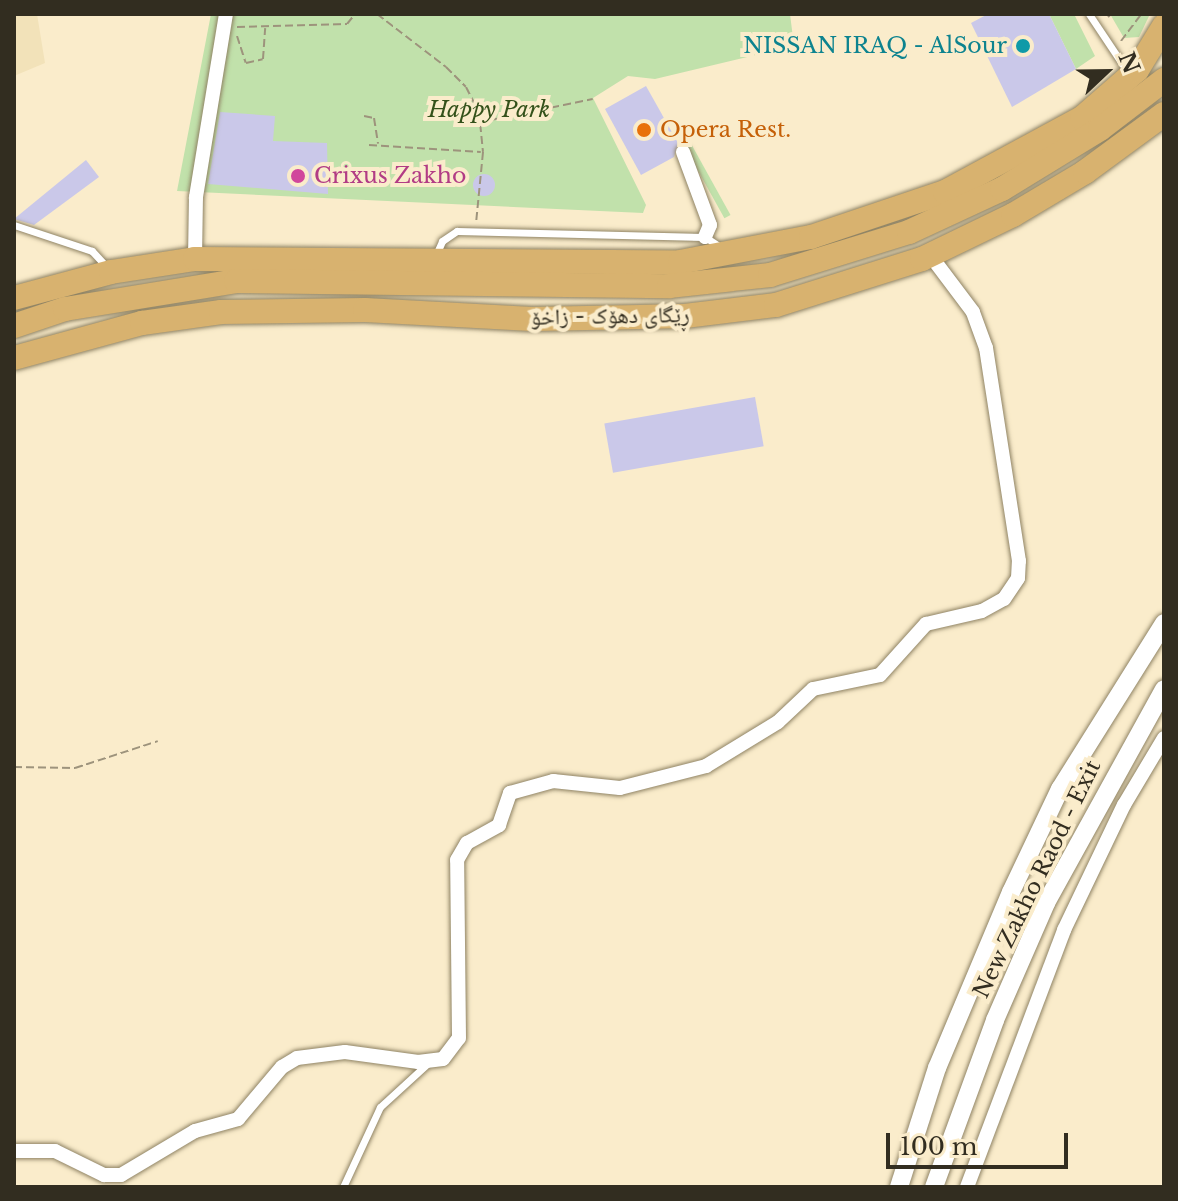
<!DOCTYPE html>
<html>
<head>
<meta charset="utf-8">
<style>
	body { margin:0 }
	#map { position:relative; width:1178px; height:1201px; overflow:hidden; background:#faeccb; font-family:"Libre Baskerville","Noto Naskh Arabic",serif }
	div>[style] { position:absolute }
	[style*='--x'] { left:calc(var(--x)*1px); top:calc(var(--y)*1px); width:calc(var(--w)*1px); rotate:calc(var(--a)*1deg) }
	.built>* { inset:0; background:#f2e2b9 }
	.green>* { inset:0; background:#c1e1ab; transform-origin:0 0 }
	.building>* { inset:0; background:#cac8e9; transform-origin:0 0 }
	.round { border-radius:50% }
	.path>* { height:2px; margin-top:-1px; transform-origin:0; background:repeating-linear-gradient(90deg,#9d937c 0 8px,transparent 0 12px) }
	.roads { filter:drop-shadow(0 0 2px #8f8364) drop-shadow(0 0 2px #8f8364) }
	.lane>* { height:7px; margin:-3.5px; padding:0 3.5px; transform-origin:3.5px; border-radius:3.5px; background:#fff }
	.street>* { height:14px; margin:-7px; padding:0 7px; transform-origin:7px; border-radius:7px; background:#fff }
	.secondary>* { height:18px; margin:-9px; padding:0 9px; transform-origin:9px; border-radius:9px; background:#fff }
	.highway>* { height:24px; margin:-12px; padding:0 12px; transform-origin:12px; border-radius:12px; background:#d8b26f }
	.dots>* { width:22px; height:22px; translate:-50% -50%; box-sizing:border-box; border:4px solid #faeccb; border-radius:50% }
	span { translate:-50% -50%; white-space:nowrap; text-align:center; line-height:1.15; -webkit-text-stroke:8px #faeccb; paint-order:stroke }
	.culture-label { font-size:22px; color:#0d838f }
	.right { translate:-100% -50%; text-align:right }
	.park-label { font-size:22px; color:#34511a; font-style:italic }
	.food-label { font-size:22px; color:#c56008 }
	.left { translate:0 -50%; text-align:left }
	.hotel-label { font-size:22px; color:#b23c85 }
	.street-label { font-size:22px; color:#322d20 }
	.frame { position:absolute; inset:0; border:16px solid #322d20; pointer-events:none }
	.north { position:absolute; left:1066px; top:32px; width:80px; height:80px; -webkit-text-stroke:6px #faeccb; paint-order:stroke; rotate:68deg; font-size:22px; font-weight:700; line-height:32px; text-align:center; color:#322d20 }
	.north::after { content:''; display:block; margin:auto; width:28px; height:36px; background:#322d20; clip-path:polygon(50% 0,100% 100%,50% 72%,0 100%) }
	.scale { position:absolute; left:886px; top:1133px; width:182px; height:36px; box-sizing:border-box; border:4px solid #322d20; border-top:0; padding-left:10px; font-size:24px; line-height:28px; white-space:nowrap; color:#322d20; -webkit-text-stroke:6px #faeccb; paint-order:stroke }
</style>
</head>
<body>
<div id="map">
	<div class="built">
		<div style="clip-path:polygon(14px 14px,37px 14px,45px 63px,14px 76px)"></div>
	</div>
	<div class="green">
		<div style="clip-path:polygon(211px 14px,790px 14px,794px 46px,655px 79px,628px 76px,593px 98px,646px 205px,643px 213px,177px 191px)"></div>
		<div style="clip-path:polygon(1049px 14px,1074px 14px,1095px 56px,1076px 69px)"></div>
		<div style="clip-path:polygon(1110px 14px,1150px 14px,1139px 37px,1124px 38px)"></div>
		<div style="left:684px;top:131px;width:96px;height:7px;rotate:61deg"></div>
	</div>
	<div class="building">
		<div style="clip-path:polygon(988px 14px,1049px 14px,1076px 69px,1012px 107px,971px 23px)"></div>
		<div style="clip-path:polygon(646px 86px,678px 143px,674px 157px,641px 175px,605px 109px)"></div>
		<div style="clip-path:polygon(220px 112px,275px 116px,273px 141px,327px 143px,328px 194px,208px 184px)"></div>
		<div style="clip-path:polygon(86px 160px,99px 177px,34px 225px,14px 219px)"></div>
		<div class="round" style="left:473px;top:174px;width:22px;height:22px"></div>
		<div style="left:755px;top:397px;width:50px;height:153px;rotate:80deg"></div>
	</div>
	<div class="path">
		<div style="--x:377;--y:14;--w:87;--a:37.5"></div>
		<div style="--x:446;--y:67;--w:28;--a:45"></div>
		<div style="--x:466;--y:87;--w:28;--a:63"></div>
		<div style="--x:479;--y:112;--w:40;--a:84.3"></div>
		<div style="--x:483;--y:152;--w:71;--a:95.6"></div>
		<div style="--x:1108;--y:17;--w:4;--a:-45"></div>
		<div style="--x:237;--y:27;--w:110;--a:-1.6"></div>
		<div style="--x:347;--y:24;--w:13;--a:-51"></div>
		<div style="--x:237;--y:36;--w:28;--a:72"></div>
		<div style="--x:246;--y:63;--w:17;--a:-13"></div>
		<div style="--x:263;--y:59;--w:31;--a:-86"></div>
		<div style="--x:1121;--y:41;--w:34;--a:-53"></div>
		<div style="--x:364;--y:116;--w:10;--a:11"></div>
		<div style="--x:374;--y:118;--w:26;--a:81"></div>
		<div style="--x:481;--y:122;--w:114;--a:-11.6"></div>
		<div style="--x:369;--y:145;--w:112;--a:3.6"></div>
		<div style="--x:14;--y:767;--w:61;--a:0.9"></div>
		<div style="--x:75;--y:768;--w:87;--a:-18"></div>
	</div>
	<div class="roads">
		<div class="lane">
			<div style="--x:1089;--y:14;--w:69;--a:56.3"></div>
			<div style="--x:14;--y:225;--w:82;--a:18.4"></div>
			<div style="--x:92;--y:251;--w:25;--a:47"></div>
			<div style="--x:435;--y:257;--w:17;--a:-66"></div>
			<div style="--x:442;--y:241;--w:18;--a:-34"></div>
			<div style="--x:457;--y:231;--w:248;--a:1.4"></div>
			<div style="--x:705;--y:237;--w:20;--a:33"></div>
			<div style="--x:343;--y:1187;--w:88;--a:-65.2"></div>
			<div style="--x:380;--y:1107;--w:65;--a:-42.5"></div>
		</div>
		<div class="street">
			<div style="--x:683;--y:152;--w:78;--a:69.7"></div>
			<div style="--x:710;--y:225;--w:13;--a:113"></div>
			<div style="--x:195;--y:259;--w:62;--a:-89.1"></div>
			<div style="--x:196;--y:197;--w:185;--a:-80.7"></div>
			<div style="--x:14;--y:1151;--w:41;--a:0"></div>
			<div style="--x:55;--y:1151;--w:55;--a:26.1"></div>
			<div style="--x:104;--y:1175;--w:17;--a:0"></div>
			<div style="--x:121;--y:1175;--w:86;--a:-30.7"></div>
			<div style="--x:195;--y:1131;--w:45;--a:-15.6"></div>
			<div style="--x:238;--y:1119;--w:68;--a:-49.8"></div>
			<div style="--x:282;--y:1067;--w:17;--a:-31"></div>
			<div style="--x:297;--y:1058;--w:48;--a:-7.1"></div>
			<div style="--x:345;--y:1052;--w:74;--a:7.8"></div>
			<div style="--x:418;--y:1062;--w:25;--a:-7"></div>
			<div style="--x:443;--y:1059;--w:26;--a:-53"></div>
			<div style="--x:459;--y:1038;--w:178;--a:-90.6"></div>
			<div style="--x:457;--y:860;--w:20;--a:-60"></div>
			<div style="--x:467;--y:843;--w:37;--a:-29"></div>
			<div style="--x:499;--y:825;--w:34;--a:-71"></div>
			<div style="--x:510;--y:793;--w:45;--a:-15.6"></div>
			<div style="--x:553;--y:781;--w:67;--a:6"></div>
			<div style="--x:620;--y:788;--w:89;--a:-14.3"></div>
			<div style="--x:706;--y:766;--w:84;--a:-31.4"></div>
			<div style="--x:778;--y:722;--w:48;--a:-43.3"></div>
			<div style="--x:813;--y:689;--w:68;--a:-11.8"></div>
			<div style="--x:880;--y:675;--w:69;--a:-48"></div>
			<div style="--x:926;--y:624;--w:57;--a:-13.1"></div>
			<div style="--x:982;--y:611;--w:25;--a:-29"></div>
			<div style="--x:1004;--y:599;--w:25;--a:-56"></div>
			<div style="--x:1018;--y:578;--w:17;--a:-87"></div>
			<div style="--x:1019;--y:561;--w:216;--a:-98.8"></div>
			<div style="--x:986;--y:348;--w:38;--a:-110"></div>
			<div style="--x:973;--y:312;--w:71;--a:-127"></div>
			<div style="--x:967;--y:1187;--w:275;--a:-69.3"></div>
			<div style="--x:1064;--y:930;--w:139;--a:-64.4"></div>
			<div style="--x:1124;--y:805;--w:78;--a:-59.2"></div>
		</div>
		<div class="secondary">
			<div style="--x:899;--y:1187;--w:125;--a:-72.3"></div>
			<div style="--x:937;--y:1068;--w:191;--a:-67.2"></div>
			<div style="--x:1011;--y:892;--w:114;--a:-64.6"></div>
			<div style="--x:1060;--y:789;--w:196;--a:-57.9"></div>
			<div style="--x:934;--y:1187;--w:178;--a:-69.9"></div>
			<div style="--x:995;--y:1020;--w:128;--a:-66.4"></div>
			<div style="--x:1046;--y:903;--w:244;--a:-61.1"></div>
		</div>
		<div class="highway">
			<div style="--x:14;--y:298;--w:100;--a:-15"></div>
			<div style="--x:111;--y:272;--w:85;--a:-8.8"></div>
			<div style="--x:195;--y:259;--w:485;--a:0.4"></div>
			<div style="--x:680;--y:262;--w:133;--a:-10.8"></div>
			<div style="--x:811;--y:237;--w:141;--a:-18.6"></div>
			<div style="--x:945;--y:192;--w:156;--a:-28.4"></div>
			<div style="--x:1082;--y:118;--w:73;--a:-41.1"></div>
			<div style="--x:1137;--y:70;--w:52;--a:-58.5"></div>
			<div style="--x:14;--y:326;--w:54;--a:-18.4"></div>
			<div style="--x:65;--y:309;--w:173;--a:-9.3"></div>
			<div style="--x:236;--y:281;--w:433;--a:0.7"></div>
			<div style="--x:669;--y:286;--w:102;--a:-6.2"></div>
			<div style="--x:770;--y:275;--w:145;--a:-17.2"></div>
			<div style="--x:909;--y:232;--w:102;--a:-24.8"></div>
			<div style="--x:1002;--y:189;--w:115;--a:-31.5"></div>
			<div style="--x:1100;--y:129;--w:81;--a:-37.4"></div>
			<div style="--x:14;--y:358;--w:133;--a:-15.3"></div>
			<div style="--x:142;--y:323;--w:80;--a:-7.9"></div>
			<div style="--x:221;--y:312;--w:144;--a:-0.8"></div>
			<div style="--x:365;--y:310;--w:167;--a:3.1"></div>
			<div style="--x:532;--y:319;--w:153;--a:-1.1"></div>
			<div style="--x:685;--y:316;--w:92;--a:-6.9"></div>
			<div style="--x:776;--y:305;--w:153;--a:-17.5"></div>
			<div style="--x:922;--y:259;--w:101;--a:-25.8"></div>
			<div style="--x:1013;--y:215;--w:84;--a:-30.8"></div>
			<div style="--x:1085;--y:172;--w:98;--a:-36.3"></div>
		</div>
	</div>
	<div class="dots">
		<div style="left:1023px;top:46px;background:#0f9aa8"></div>
		<div style="left:644px;top:130px;background:#e8710a"></div>
		<div style="left:298px;top:176px;background:#d1479c"></div>
	</div>
	<div class="culture-label">
		<span class="right" style="left:1007px;top:46px">NISSAN IRAQ - AlSour</span>
	</div>
	<div class="park-label">
		<span style="left:489px;top:110px">Happy Park</span>
	</div>
	<div class="food-label">
		<span class="left" style="left:660px;top:130px">Opera Rest.</span>
	</div>
	<div class="hotel-label">
		<span class="left" style="left:314px;top:176px">Crixus Zakho</span>
	</div>
	<div class="street-label">
		<span style="left:610px;top:316px;rotate:-1deg">ڕێگای دهۆک - زاخۆ</span>
		<span style="left:1037px;top:879px;rotate:-64deg">New Zakho Raod - Exit</span>
	</div>
	<div class="frame"></div>
	<div class="north">N</div>
	<div class="scale">100 m</div>
</div>
</body>
</html>
